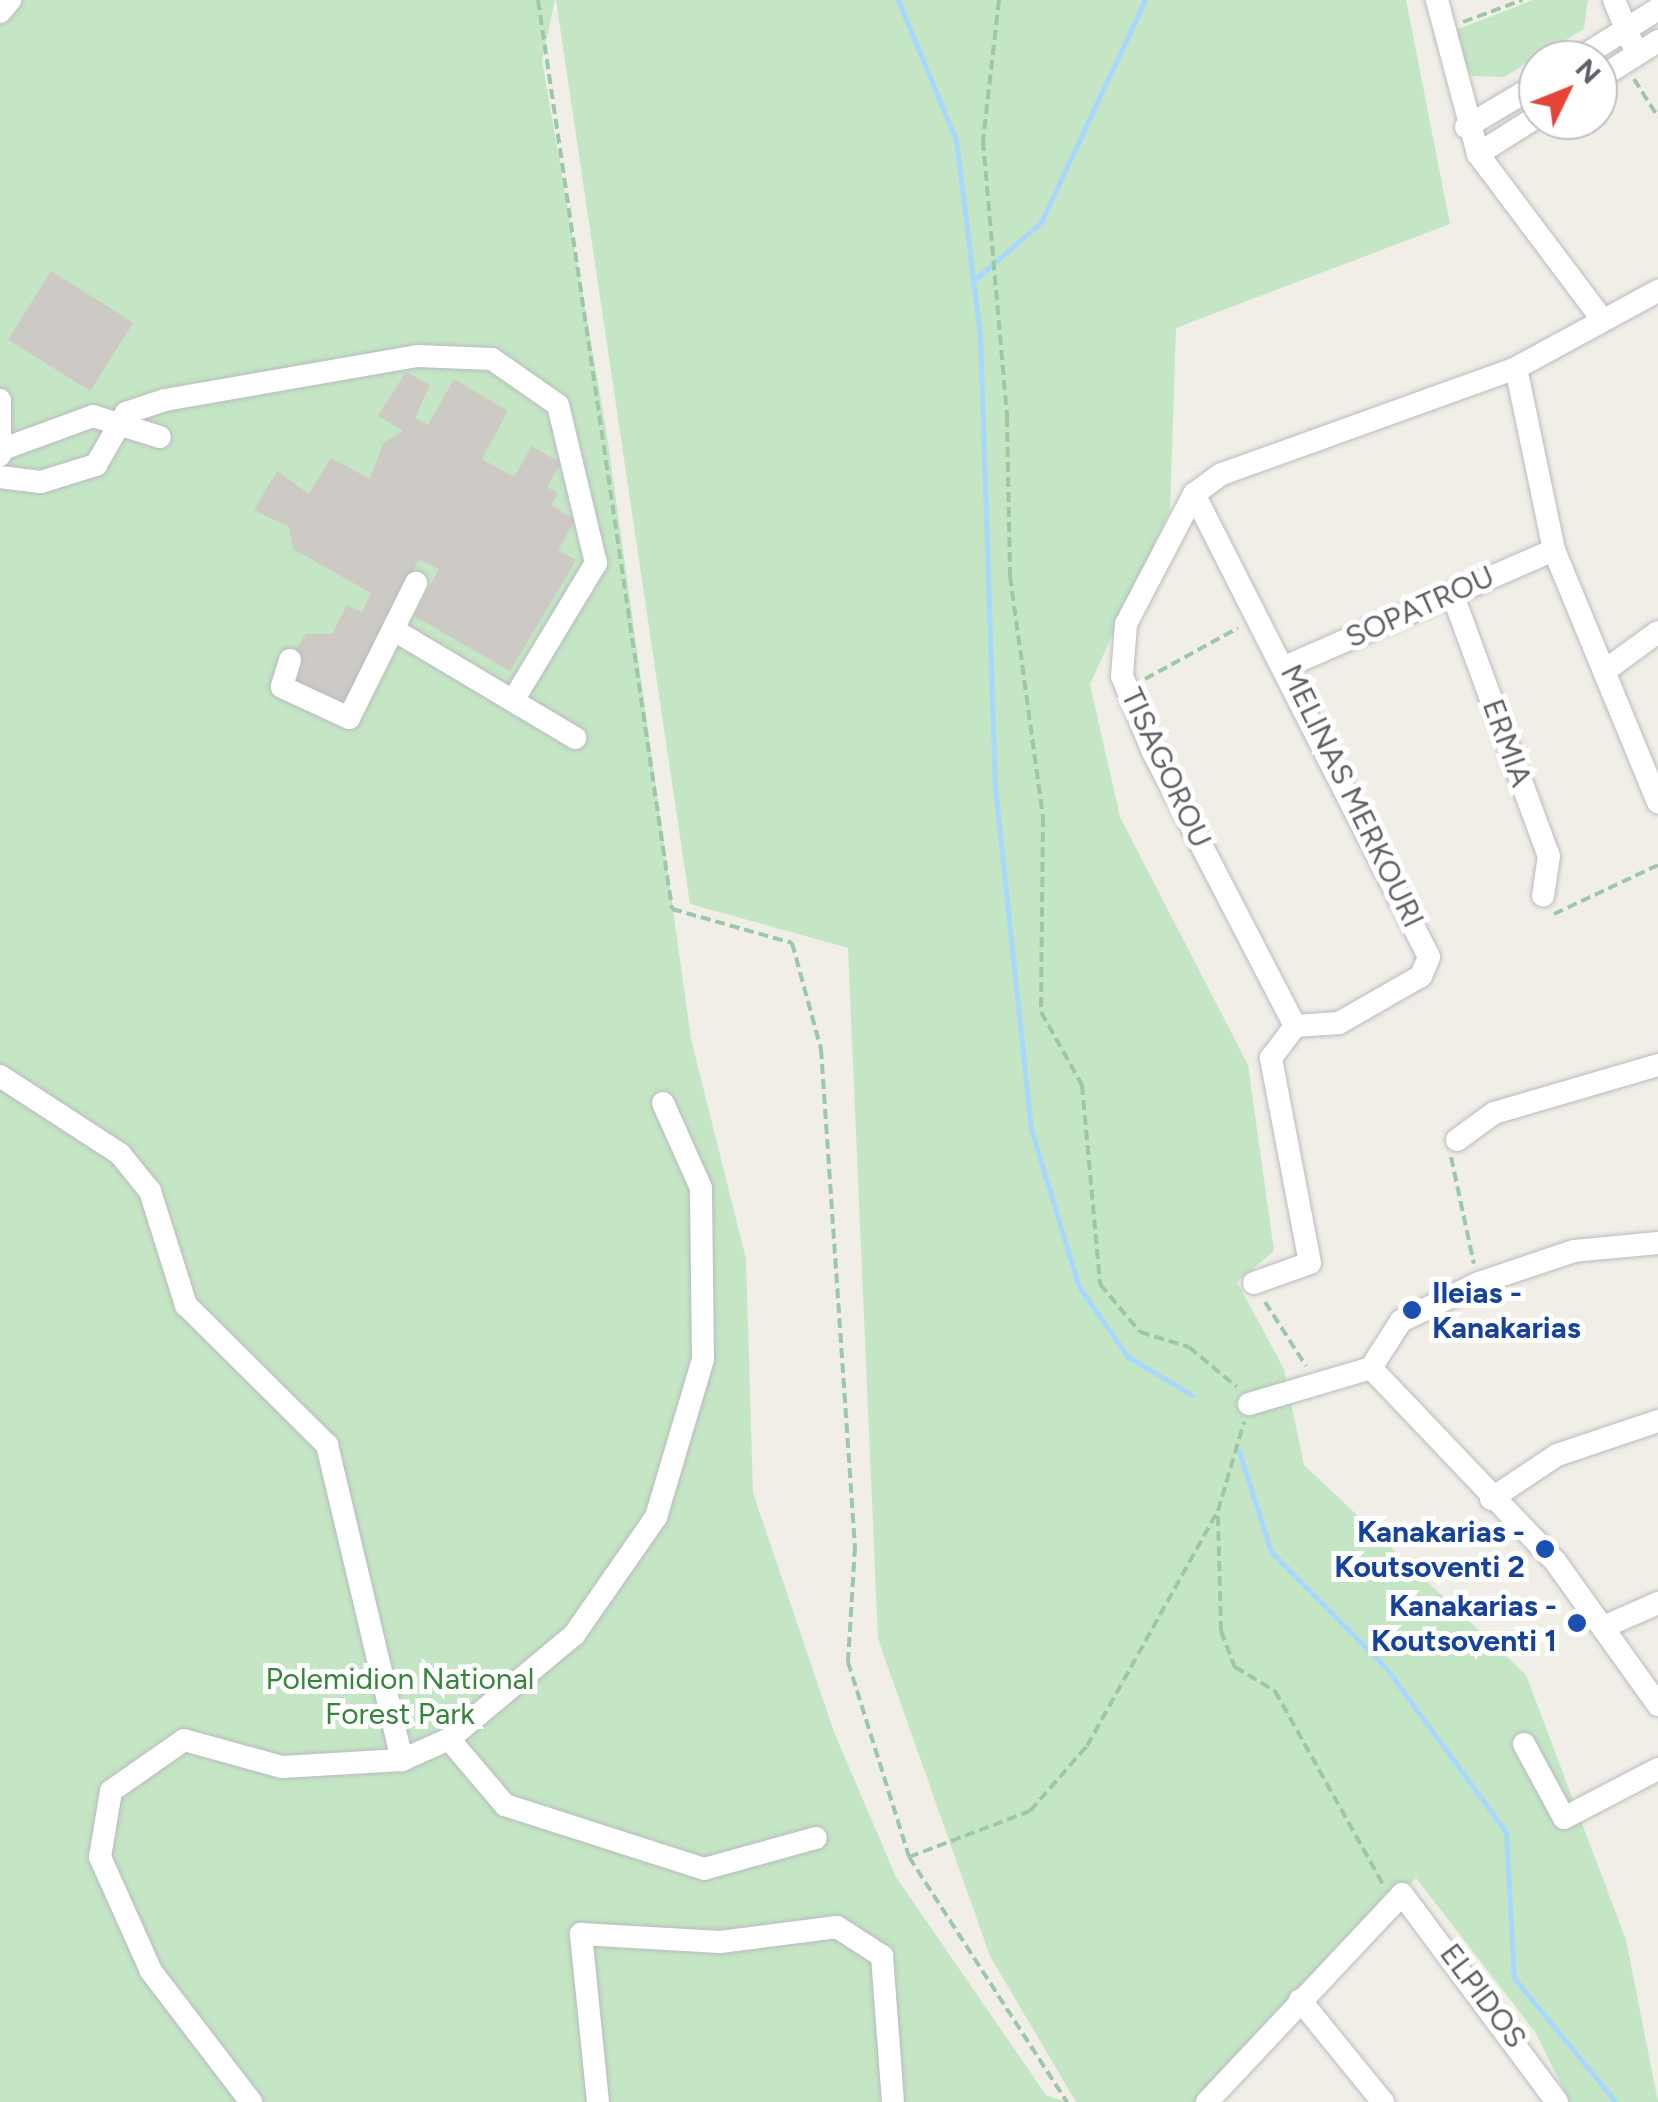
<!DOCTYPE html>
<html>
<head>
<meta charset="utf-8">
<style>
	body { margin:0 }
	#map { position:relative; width:1658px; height:2102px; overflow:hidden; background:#f0eee6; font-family:Figtree,sans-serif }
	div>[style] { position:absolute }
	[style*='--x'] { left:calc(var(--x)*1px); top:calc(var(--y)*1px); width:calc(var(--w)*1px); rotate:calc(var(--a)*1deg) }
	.green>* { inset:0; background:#c4e6c4 }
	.stream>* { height:5px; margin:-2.5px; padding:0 2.5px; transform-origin:2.5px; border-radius:2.5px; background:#a9d8fd }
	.building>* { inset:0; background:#cdcac5; transform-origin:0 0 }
	.path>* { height:4px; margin-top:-2px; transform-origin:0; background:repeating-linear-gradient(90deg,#9dc7a9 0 10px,transparent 0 15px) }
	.roads { filter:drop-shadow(0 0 2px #b8bbbf) drop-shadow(0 0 2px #b8bbbf) }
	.minor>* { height:22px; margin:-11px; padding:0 11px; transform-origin:11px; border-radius:11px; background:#fff }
	.dots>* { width:28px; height:28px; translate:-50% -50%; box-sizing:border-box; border:5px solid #fff; border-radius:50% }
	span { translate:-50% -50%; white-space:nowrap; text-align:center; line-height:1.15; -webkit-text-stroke:10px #fff; paint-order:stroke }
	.street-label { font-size:30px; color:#5e6166 }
	.transit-label { font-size:30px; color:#164399; font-weight:700 }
	.left { translate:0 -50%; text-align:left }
	.right { translate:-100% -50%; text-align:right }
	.park-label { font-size:30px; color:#37843b }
	.north { position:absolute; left:1518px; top:40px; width:100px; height:100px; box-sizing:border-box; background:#fff; border:2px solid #bfc0c2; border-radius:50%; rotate:47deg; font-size:28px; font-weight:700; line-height:40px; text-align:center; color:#5e6166 }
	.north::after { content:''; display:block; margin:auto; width:35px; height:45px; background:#e54437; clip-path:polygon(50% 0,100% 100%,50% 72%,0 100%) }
</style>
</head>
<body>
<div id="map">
	<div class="green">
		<div style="clip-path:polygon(0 0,555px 0,542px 60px,607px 435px,691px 1039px,746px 1259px,753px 1493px,834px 1732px,896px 1877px,1046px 2095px,1066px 2102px,0 2102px)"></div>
		<div style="clip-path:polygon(556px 0,1406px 0,1450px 224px,1176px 328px,1170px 510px,1090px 684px,1120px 817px,1248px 1065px,1274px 1251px,1237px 1282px,1284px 1369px,1304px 1465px,1526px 1675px,1626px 1940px,1658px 2102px,1570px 2102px,1535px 2032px,1416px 1878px,1201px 2102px,1076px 2102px,990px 1956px,878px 1639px,848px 948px,690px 904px)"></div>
		<div style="clip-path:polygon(1533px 0,1588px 0,1584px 29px,1504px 77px,1472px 76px,1448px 33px)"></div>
	</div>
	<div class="stream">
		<div style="--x:898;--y:0;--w:152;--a:67.5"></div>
		<div style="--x:956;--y:140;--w:197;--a:83"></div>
		<div style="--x:980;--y:336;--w:451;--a:88.1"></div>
		<div style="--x:995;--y:787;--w:344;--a:84"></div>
		<div style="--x:1031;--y:1129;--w:165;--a:73.1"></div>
		<div style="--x:1079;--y:1287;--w:85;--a:55"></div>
		<div style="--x:1128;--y:1357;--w:74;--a:30.7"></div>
		<div style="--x:973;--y:281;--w:90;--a:-40.9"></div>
		<div style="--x:1041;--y:222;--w:245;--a:-64.9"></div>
		<div style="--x:1239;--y:1451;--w:106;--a:72.4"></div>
		<div style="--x:1271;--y:1552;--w:163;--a:45.2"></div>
		<div style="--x:1386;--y:1668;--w:203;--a:53.8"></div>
		<div style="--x:1506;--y:1832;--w:146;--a:86.9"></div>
		<div style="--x:1514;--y:1978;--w:161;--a:50.6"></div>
	</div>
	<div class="building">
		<div style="left:51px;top:271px;width:97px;height:81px;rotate:32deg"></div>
		<div style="clip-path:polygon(406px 372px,430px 385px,415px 418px,428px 425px,454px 379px,508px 411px,482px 459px,514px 477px,532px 446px,561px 463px,547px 487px,558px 493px,551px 505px,575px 520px,558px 550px,576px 560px,510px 671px,414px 616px,439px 569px,419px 559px,344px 707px,289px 681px,301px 657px,293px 653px,306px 634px,332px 634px,347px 605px,362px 612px,371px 593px,293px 549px,289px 527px,254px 510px,277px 471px,309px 494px,331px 458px,370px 479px,383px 443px,403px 431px,378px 416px)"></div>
	</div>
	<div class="path">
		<div style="--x:538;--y:0;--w:919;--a:81.61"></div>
		<div style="--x:672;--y:909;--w:125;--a:15.8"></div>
		<div style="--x:792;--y:943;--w:110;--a:74.7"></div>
		<div style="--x:821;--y:1049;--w:499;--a:86.1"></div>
		<div style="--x:855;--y:1547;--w:115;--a:93.5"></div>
		<div style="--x:848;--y:1662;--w:204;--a:72.6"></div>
		<div style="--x:909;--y:1857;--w:292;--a:57.2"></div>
		<div style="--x:999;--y:0;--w:142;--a:96.5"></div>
		<div style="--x:983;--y:141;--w:277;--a:85"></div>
		<div style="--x:1007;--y:417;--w:159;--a:88.9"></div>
		<div style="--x:1010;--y:576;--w:243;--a:82.2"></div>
		<div style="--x:1043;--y:817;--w:195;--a:90.6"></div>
		<div style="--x:1041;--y:1012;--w:84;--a:60.7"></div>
		<div style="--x:1082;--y:1085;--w:200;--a:84.8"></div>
		<div style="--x:1100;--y:1284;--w:62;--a:50.2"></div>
		<div style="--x:1140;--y:1332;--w:51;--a:17"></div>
		<div style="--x:1189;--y:1347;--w:62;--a:39.8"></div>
		<div style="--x:1463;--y:22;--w:63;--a:-20.4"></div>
		<div style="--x:1634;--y:79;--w:45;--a:57.7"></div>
		<div style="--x:1145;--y:679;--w:106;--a:-28.7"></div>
		<div style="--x:1554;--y:914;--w:115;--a:-25.2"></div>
		<div style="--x:1451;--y:1157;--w:109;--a:77.9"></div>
		<div style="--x:1265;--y:1302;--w:76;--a:57.4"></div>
		<div style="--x:1218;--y:1516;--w:115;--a:88.5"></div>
		<div style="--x:1221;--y:1631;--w:39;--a:69"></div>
		<div style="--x:1235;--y:1667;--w:47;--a:31"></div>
		<div style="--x:1275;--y:1691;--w:223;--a:60.8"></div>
		<div style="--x:909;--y:1857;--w:129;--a:-20.8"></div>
		<div style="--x:1030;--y:1811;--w:86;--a:-48.8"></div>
		<div style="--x:1087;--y:1746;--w:269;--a:-60.9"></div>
		<div style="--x:1218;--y:1511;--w:93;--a:-73.7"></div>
	</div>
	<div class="roads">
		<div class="minor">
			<div style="--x:1437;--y:0;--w:159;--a:75.1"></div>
			<div style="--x:1478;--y:154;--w:206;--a:53.1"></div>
			<div style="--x:1614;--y:0;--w:47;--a:67.3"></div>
			<div style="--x:0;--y:12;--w:16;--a:-50"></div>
			<div style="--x:1577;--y:60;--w:96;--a:-32.2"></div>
			<div style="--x:1598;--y:79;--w:71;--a:-32.3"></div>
			<div style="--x:1466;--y:127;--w:84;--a:-30.8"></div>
			<div style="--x:1478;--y:154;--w:71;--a:-32.3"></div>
			<div style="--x:1516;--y:368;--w:186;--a:78.2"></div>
			<div style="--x:1554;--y:550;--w:273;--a:67.6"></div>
			<div style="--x:0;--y:400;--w:55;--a:90"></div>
			<div style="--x:3;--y:449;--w:96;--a:-20.1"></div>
			<div style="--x:93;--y:416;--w:70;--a:17.4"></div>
			<div style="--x:0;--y:477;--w:41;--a:7"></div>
			<div style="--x:41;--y:482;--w:58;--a:-17.2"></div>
			<div style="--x:96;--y:465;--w:60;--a:-60"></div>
			<div style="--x:126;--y:413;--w:41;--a:-18.4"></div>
			<div style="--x:165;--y:400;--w:256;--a:-9.9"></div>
			<div style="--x:417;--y:356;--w:75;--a:2.3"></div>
			<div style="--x:492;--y:359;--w:80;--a:34.9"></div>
			<div style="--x:558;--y:405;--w:163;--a:76.5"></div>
			<div style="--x:596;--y:563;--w:159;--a:121.1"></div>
			<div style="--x:1194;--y:494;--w:519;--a:63.09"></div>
			<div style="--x:1429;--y:957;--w:21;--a:113"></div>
			<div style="--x:1421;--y:976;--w:95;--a:150.2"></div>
			<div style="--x:1339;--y:1023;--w:44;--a:176.1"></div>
			<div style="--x:1452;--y:593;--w:280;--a:69.8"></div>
			<div style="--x:1549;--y:856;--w:40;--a:98.5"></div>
			<div style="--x:394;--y:630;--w:211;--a:30.8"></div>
			<div style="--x:290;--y:660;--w:28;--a:107"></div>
			<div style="--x:282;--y:687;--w:74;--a:24.8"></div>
			<div style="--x:349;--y:718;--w:151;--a:-63.6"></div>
			<div style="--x:1287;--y:666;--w:291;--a:-23.5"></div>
			<div style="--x:1606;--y:670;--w:64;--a:-36.2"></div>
			<div style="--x:1295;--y:1026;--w:309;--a:-117.4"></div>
			<div style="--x:1153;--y:752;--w:82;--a:-112.2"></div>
			<div style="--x:1122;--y:676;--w:52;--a:-85.6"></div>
			<div style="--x:1126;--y:624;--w:147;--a:-62.4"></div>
			<div style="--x:1194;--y:494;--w:34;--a:-36"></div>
			<div style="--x:1222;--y:474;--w:313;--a:-19.8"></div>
			<div style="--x:1516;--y:368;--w:162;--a:-28.5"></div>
			<div style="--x:0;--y:1076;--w:143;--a:33"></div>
			<div style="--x:120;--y:1154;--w:48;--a:51"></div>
			<div style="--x:150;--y:1191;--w:120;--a:72.5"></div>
			<div style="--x:186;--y:1305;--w:199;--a:44.8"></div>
			<div style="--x:327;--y:1445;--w:324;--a:76.6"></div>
			<div style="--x:1457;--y:1140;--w:46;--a:-36.1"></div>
			<div style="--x:1494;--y:1113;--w:171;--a:-16.3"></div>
			<div style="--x:1658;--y:1243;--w:84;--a:174.6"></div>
			<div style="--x:1574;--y:1251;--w:100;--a:161.4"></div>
			<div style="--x:1479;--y:1283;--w:87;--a:154"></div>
			<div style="--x:1401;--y:1321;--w:56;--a:122.6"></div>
			<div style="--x:1371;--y:1368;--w:267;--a:46.4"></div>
			<div style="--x:1555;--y:1561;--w:177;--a:54.4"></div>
			<div style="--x:1254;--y:1283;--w:59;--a:-19.7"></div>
			<div style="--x:1310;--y:1263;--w:209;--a:-100.8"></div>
			<div style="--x:1271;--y:1058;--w:40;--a:-53"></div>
			<div style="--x:1249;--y:1404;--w:127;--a:-16.4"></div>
			<div style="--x:1491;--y:1499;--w:79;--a:-33.7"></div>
			<div style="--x:1557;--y:1455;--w:107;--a:-18.6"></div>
			<div style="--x:1608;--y:1625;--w:55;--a:-23.7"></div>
			<div style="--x:449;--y:1739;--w:87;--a:49.7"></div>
			<div style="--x:505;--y:1805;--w:209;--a:17.8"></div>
			<div style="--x:704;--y:1869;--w:116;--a:-15.5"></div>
			<div style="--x:1524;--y:1744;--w:84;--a:61.6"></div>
			<div style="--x:1564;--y:1818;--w:106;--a:-27.5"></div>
			<div style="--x:1300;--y:2000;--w:132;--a:50.9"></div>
			<div style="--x:251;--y:2102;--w:165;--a:-127.4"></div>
			<div style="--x:151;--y:1971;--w:125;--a:-114.1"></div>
			<div style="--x:100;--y:1857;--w:67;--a:-80.5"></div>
			<div style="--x:111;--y:1791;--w:89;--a:-34.9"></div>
			<div style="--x:184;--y:1740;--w:102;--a:15.4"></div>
			<div style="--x:282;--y:1767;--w:120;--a:-3.3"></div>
			<div style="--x:402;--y:1760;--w:51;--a:-24.1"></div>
			<div style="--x:449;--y:1739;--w:163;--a:-39.8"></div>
			<div style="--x:574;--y:1635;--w:144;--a:-55.2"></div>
			<div style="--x:656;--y:1517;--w:165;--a:-73.4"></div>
			<div style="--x:703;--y:1359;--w:171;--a:-90.7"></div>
			<div style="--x:701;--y:1188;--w:93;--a:-114.1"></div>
			<div style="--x:598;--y:2102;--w:169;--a:-95.8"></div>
			<div style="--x:581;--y:1934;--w:139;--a:3.3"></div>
			<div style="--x:720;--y:1942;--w:118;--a:-7.3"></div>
			<div style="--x:837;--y:1927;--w:54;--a:32.8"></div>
			<div style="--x:882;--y:1956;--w:146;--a:85.7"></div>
			<div style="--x:1207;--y:2102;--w:285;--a:-46.8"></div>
			<div style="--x:1402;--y:1894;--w:259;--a:53.3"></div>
		</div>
	</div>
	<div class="dots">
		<div style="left:1412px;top:1310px;background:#1a4fb4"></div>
		<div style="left:1545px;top:1549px;background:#1a4fb4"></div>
		<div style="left:1577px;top:1623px;background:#1a4fb4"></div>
	</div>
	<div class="street-label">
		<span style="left:1420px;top:607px;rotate:-24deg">SOPATROU</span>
		<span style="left:1507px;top:743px;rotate:70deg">ERMIA</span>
		<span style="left:1166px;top:768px;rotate:65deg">TISAGOROU</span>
		<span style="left:1352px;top:796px;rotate:64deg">MELINAS MERKOURI</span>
		<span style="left:1483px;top:1996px;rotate:53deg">ELPIDOS</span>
	</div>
	<div class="transit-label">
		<span class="left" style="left:1432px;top:1310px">Ileias -<br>Kanakarias</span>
		<span class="right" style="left:1525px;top:1549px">Kanakarias -<br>Koutsoventi 2</span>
		<span class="right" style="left:1557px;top:1623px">Kanakarias -<br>Koutsoventi 1</span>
	</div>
	<div class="park-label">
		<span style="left:400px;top:1696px">Polemidion National<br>Forest Park</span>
	</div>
	<div class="north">N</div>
</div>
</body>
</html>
